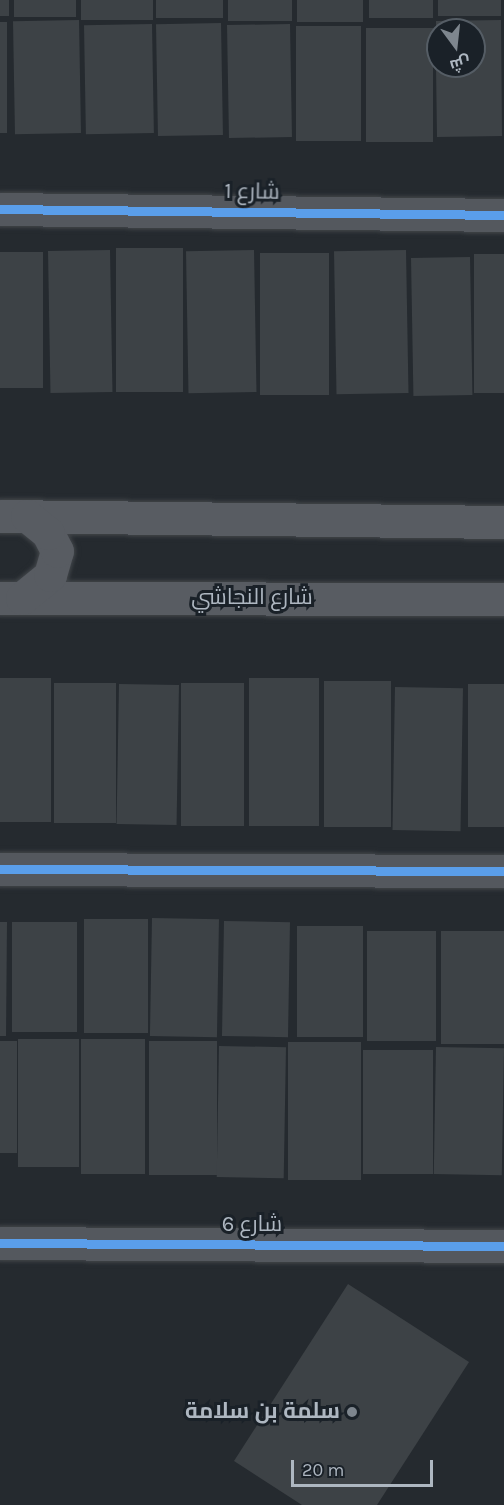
<!DOCTYPE html>
<html>
<head>
<meta charset="utf-8">
<style>
	body { margin:0 }
	#map { position:relative; width:504px; height:1505px; overflow:hidden; background:#252a2f; font-family:Karla,Cairo,sans-serif }
	div>[style] { position:absolute }
	[style*='--x'] { left:calc(var(--x)*1px); top:calc(var(--y)*1px); width:calc(var(--w)*1px); rotate:calc(var(--a)*1deg) }
	.building>* { inset:0; background:#3d4246; transform-origin:0 0 }
	.roads { filter:drop-shadow(0 0 2px #42464a) drop-shadow(0 0 2px #42464a) }
	.street>* { height:33px; margin:-16.5px; padding:0 16.5px; transform-origin:16.5px; border-radius:16.5px; background:#54585e }
	.secondary>* { height:33px; margin:-16.5px; padding:0 16.5px; transform-origin:16.5px; border-radius:16.5px; background:#585c62 }
	.cycleway>* { height:9px; margin:-4.5px; padding:0 4.5px; transform-origin:4.5px; border-radius:4.5px; background:#5a9eea }
	.dots>* { width:16px; height:16px; translate:-50% -50%; box-sizing:border-box; border:3px solid #1a2128; border-radius:50% }
	span { translate:-50% -50%; white-space:nowrap; text-align:center; line-height:1.15; -webkit-text-stroke:6px #1a2128; paint-order:stroke }
	.street-label { font-size:22px; color:#aeb7c1 }
	.poi-label { font-size:22px; color:#aeb7c1; font-weight:700 }
	.right { translate:-100% -50%; text-align:right }
	.north { position:absolute; left:426px; top:18px; width:60px; height:60px; box-sizing:border-box; background:#1a2128; border:2px solid #555d65; border-radius:50%; rotate:165deg; font-size:16px; font-weight:700; line-height:24px; text-align:center; color:#aeb7c1 }
	.north::after { content:''; display:block; margin:auto; width:21px; height:27px; background:#7e868e; clip-path:polygon(50% 0,100% 100%,50% 72%,0 100%) }
	.scale { position:absolute; left:291px; top:1460px; width:142px; height:27px; box-sizing:border-box; border:3px solid #aeb7c1; border-top:0; padding-left:8px; font-size:18px; line-height:21px; white-space:nowrap; color:#aeb7c1; -webkit-text-stroke:4px #1a2128; paint-order:stroke }
</style>
</head>
<body>
<div id="map">
	<div class="building">
		<div style="left:0;top:0;width:9px;height:16px"></div>
		<div style="left:14px;top:0;width:62px;height:17px"></div>
		<div style="left:81px;top:0;width:72px;height:20px"></div>
		<div style="left:156px;top:0;width:67px;height:18px"></div>
		<div style="left:228px;top:0;width:64px;height:21px"></div>
		<div style="left:297px;top:0;width:66px;height:22px"></div>
		<div style="left:369px;top:0;width:64px;height:18px"></div>
		<div style="left:438px;top:0;width:63px;height:16px"></div>
		<div style="left:79px;top:20px;width:113px;height:66px;rotate:89deg"></div>
		<div style="clip-path:polygon(501px 20px,502px 136px,437px 137px,436px 66px,474px 66px,474px 30px,438px 30px,436px 39px,436px 21px)"></div>
		<div style="left:0;top:22px;width:7px;height:111px"></div>
		<div style="left:221px;top:23px;width:112px;height:65px;rotate:89deg"></div>
		<div style="left:152px;top:24px;width:109px;height:68px;rotate:89deg"></div>
		<div style="left:290px;top:24px;width:113px;height:63px;rotate:89deg"></div>
		<div style="left:296px;top:26px;width:65px;height:115px"></div>
		<div style="left:366px;top:28px;width:67px;height:114px"></div>
		<div style="left:116px;top:248px;width:67px;height:144px"></div>
		<div style="left:110px;top:250px;width:142px;height:62px;rotate:89deg"></div>
		<div style="left:254px;top:250px;width:142px;height:68px;rotate:89deg"></div>
		<div style="left:406px;top:250px;width:143px;height:72px;rotate:89deg"></div>
		<div style="left:0;top:252px;width:43px;height:136px"></div>
		<div style="left:329px;top:253px;width:142px;height:69px;rotate:90deg"></div>
		<div style="left:474px;top:254px;width:30px;height:139px"></div>
		<div style="left:470px;top:257px;width:138px;height:59px;rotate:89deg"></div>
		<div style="left:0;top:678px;width:51px;height:144px"></div>
		<div style="left:249px;top:678px;width:70px;height:148px"></div>
		<div style="left:324px;top:681px;width:67px;height:146px"></div>
		<div style="left:54px;top:683px;width:62px;height:140px"></div>
		<div style="left:244px;top:683px;width:143px;height:63px;rotate:90deg"></div>
		<div style="left:119px;top:684px;width:60px;height:140px;rotate:1deg"></div>
		<div style="left:468px;top:684px;width:36px;height:143px"></div>
		<div style="left:395px;top:687px;width:68px;height:143px;rotate:1deg"></div>
		<div style="left:152px;top:918px;width:67px;height:118px;rotate:1deg"></div>
		<div style="left:84px;top:919px;width:64px;height:114px"></div>
		<div style="left:224px;top:921px;width:66px;height:115px;rotate:1deg"></div>
		<div style="clip-path:polygon(0 922px,7px 922px,6px 1036px,0 1036px)"></div>
		<div style="left:12px;top:922px;width:65px;height:110px"></div>
		<div style="left:297px;top:926px;width:66px;height:111px"></div>
		<div style="left:367px;top:931px;width:69px;height:110px"></div>
		<div style="left:441px;top:931px;width:63px;height:113px"></div>
		<div style="left:18px;top:1039px;width:61px;height:128px"></div>
		<div style="left:81px;top:1039px;width:64px;height:135px"></div>
		<div style="left:0;top:1041px;width:17px;height:112px"></div>
		<div style="left:149px;top:1041px;width:68px;height:134px"></div>
		<div style="left:288px;top:1042px;width:73px;height:138px"></div>
		<div style="left:219px;top:1046px;width:67px;height:131px;rotate:1deg"></div>
		<div style="left:436px;top:1047px;width:68px;height:127px;rotate:1deg"></div>
		<div style="left:363px;top:1050px;width:70px;height:124px"></div>
		<div style="clip-path:polygon(348px 1284px,469px 1362px,377px 1505px,302px 1505px,234px 1461px)"></div>
	</div>
	<div class="roads">
		<div class="street">
			<div style="--x:0;--y:209;--w:504;--a:0.68"></div>
			<div style="--x:0;--y:869;--w:504;--a:0.23"></div>
			<div style="--x:0;--y:1243;--w:504;--a:0.34"></div>
		</div>
		<div class="secondary">
			<div style="--x:0;--y:516;--w:504;--a:0.68"></div>
			<div style="--x:0;--y:598;--w:504;--a:0.11"></div>
			<div style="--x:22;--y:598;--w:36;--a:-39"></div>
			<div style="--x:50;--y:575;--w:25;--a:-74"></div>
			<div style="--x:57;--y:551;--w:20;--a:-117"></div>
			<div style="--x:48;--y:533;--w:27;--a:-141"></div>
		</div>
	</div>
	<div class="cycleway">
		<div style="--x:0;--y:209;--w:504;--a:0.68"></div>
		<div style="--x:0;--y:869;--w:504;--a:0.23"></div>
		<div style="--x:0;--y:1243;--w:504;--a:0.34"></div>
	</div>
	<div class="dots">
		<div style="left:352px;top:1412px;background:#7e868e"></div>
	</div>
	<div class="street-label">
		<span style="left:252px;top:192px;rotate:1deg">شارع 1</span>
		<span style="left:252px;top:598px">شارع النجاشي</span>
		<span style="left:252px;top:1225px">شارع 6</span>
	</div>
	<div class="poi-label">
		<span class="right" style="left:340px;top:1412px">سلمة بن سلامة</span>
	</div>
	<div class="north">ش</div>
	<div class="scale">20 m</div>
</div>
</body>
</html>
